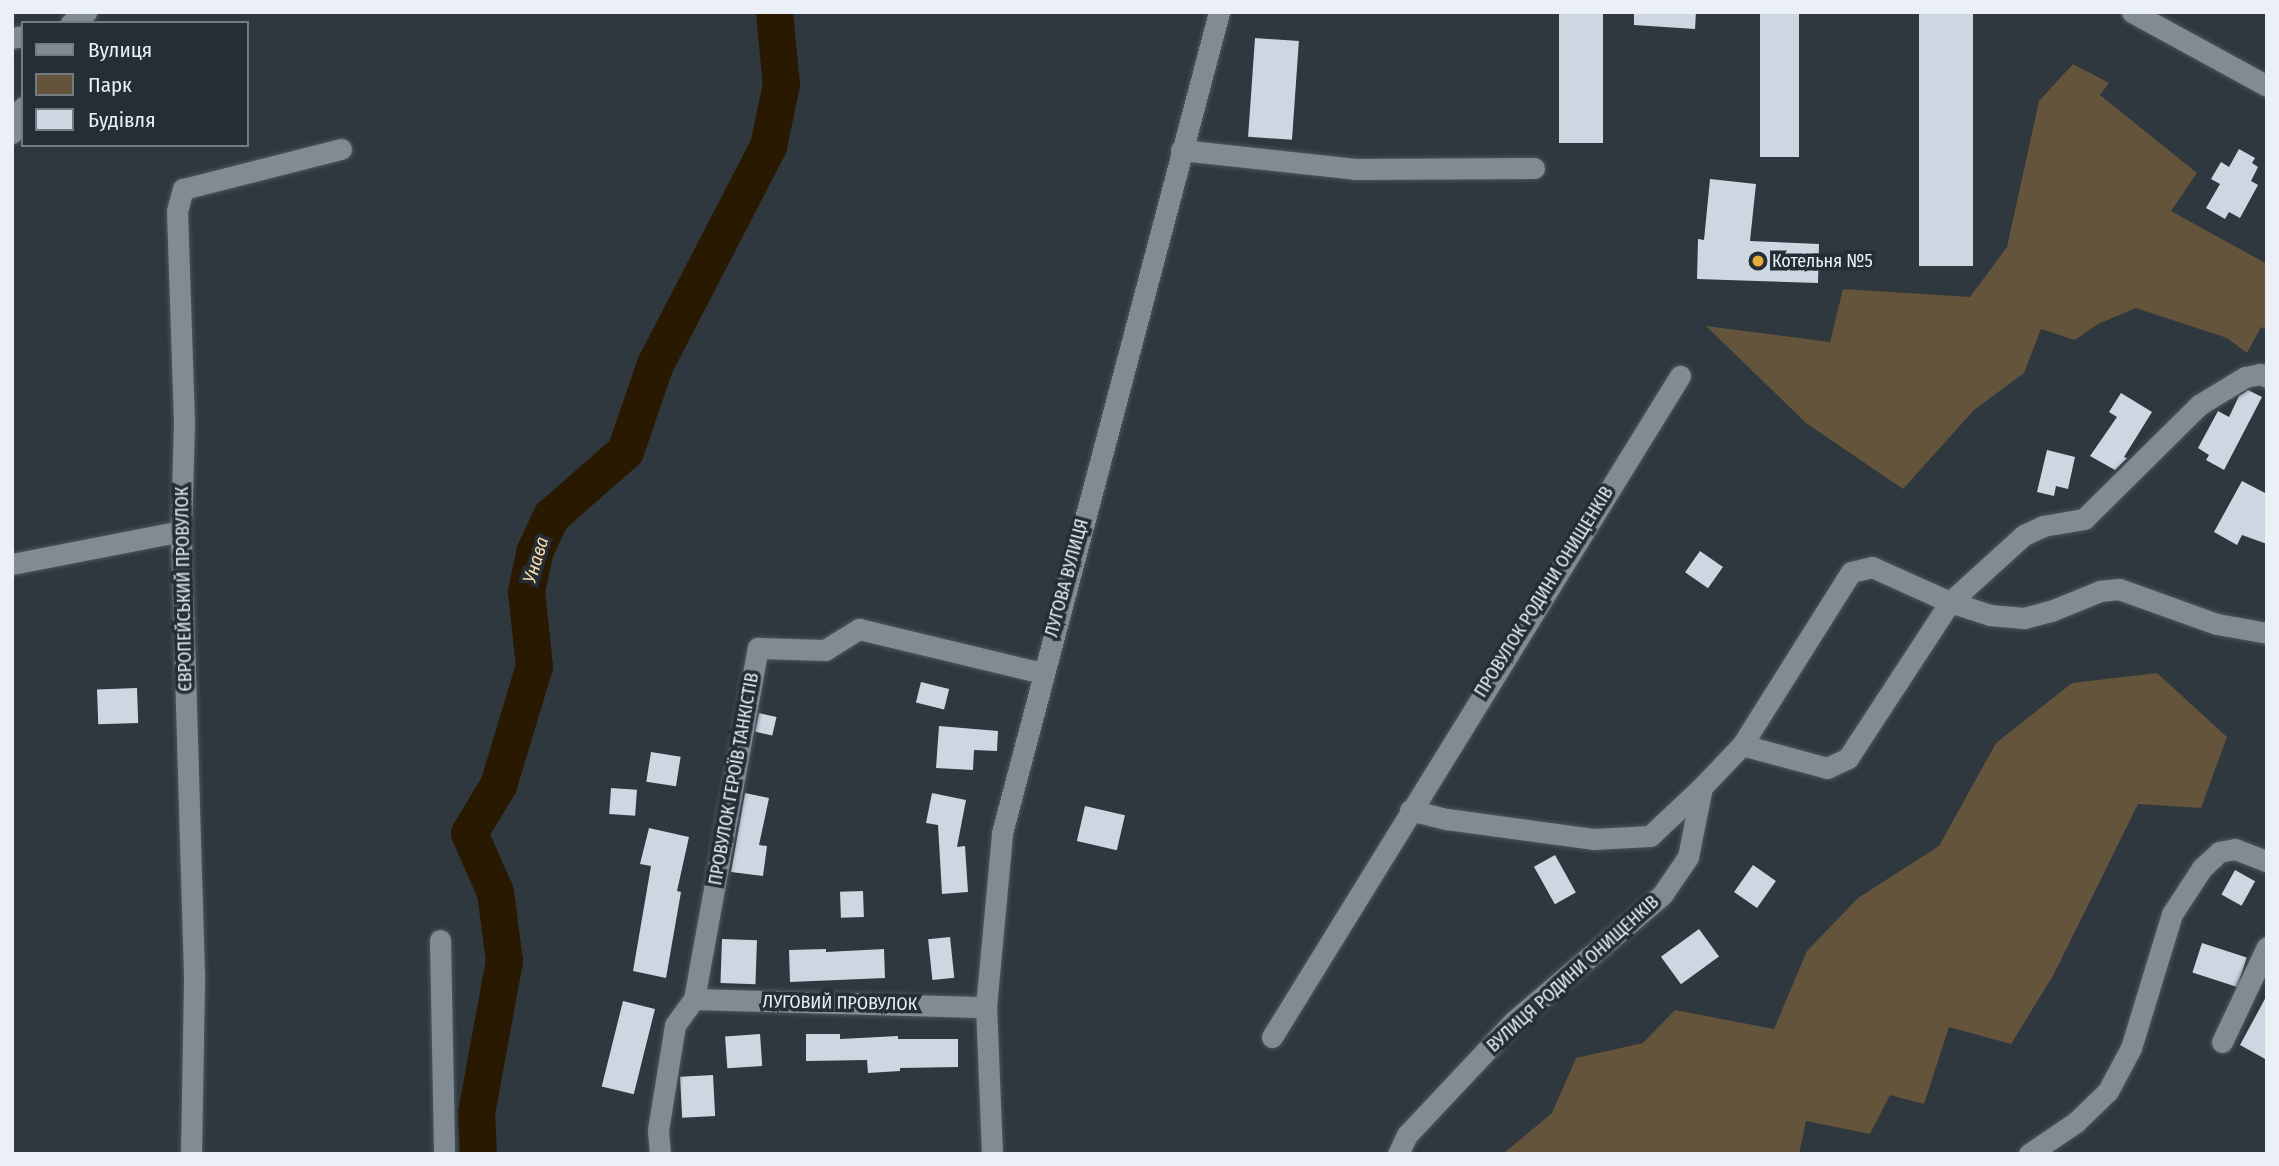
<!DOCTYPE html>
<html>
<head>
<meta charset="utf-8">
<style>
	body { margin:0 }
	#map { position:relative; width:2279px; height:1166px; overflow:hidden; background:#2f373f; font-family:"Fira Sans Condensed",sans-serif }
	div>[style] { position:absolute }
	[style*='--x'] { left:calc(var(--x)*1px); top:calc(var(--y)*1px); width:calc(var(--w)*1px); rotate:calc(var(--a)*1deg) }
	.green>* { inset:0; background:#64543b }
	.river>* { height:37px; margin:-18.5px; padding:0 18.5px; transform-origin:18.5px; border-radius:18.5px; background:#291900 }
	.building>* { inset:0; background:#ccd7e1; transform-origin:0 0 }
	.roads { filter:drop-shadow(0 0 2px #4e555c) drop-shadow(0 0 2px #4e555c) }
	.street>* { height:21px; margin:-10.5px; padding:0 10.5px; transform-origin:10.5px; border-radius:10.5px; background:#818b94 }
	.secondary>* { height:21px; margin:-10.5px; padding:0 10.5px; transform-origin:10.5px; border-radius:10.5px; background:#818b94 }
	.dots>* { width:19px; height:19px; translate:-50% -50%; box-sizing:border-box; border:4px solid #252d35; border-radius:50% }
	span { translate:-50% -50%; white-space:nowrap; text-align:center; line-height:1.15; -webkit-text-stroke:7px #252d35; paint-order:stroke }
	.poi-label { font-size:18px; color:#eaf0f5 }
	.left { translate:0 -50%; text-align:left }
	.street-label { font-size:18px; color:#eaf0f5 }
	.water-label { font-size:19px; color:#fcdba7; font-style:italic }
	.frame { position:absolute; inset:0; border:14px solid #eaf0f5; pointer-events:none }
	.legend { position:absolute; left:21px; top:21px; width:228px; height:126px; box-sizing:border-box; background:#252d35; border:2px solid #747b82; margin:0; padding:9px 12px; list-style:none; font-size:21px; color:#eaf0f5 }
	.legend li { display:flex; align-items:center; gap:14px; height:35px }
	.legend b { width:35px; border:2px solid #747b82 }
</style>
</head>
<body>
<div id="map">
	<div class="green">
		<div style="clip-path:polygon(2073px 64px,2109px 83px,2100px 95px,2197px 173px,2171px 211px,2267px 264px,2267px 330px,2261px 327px,2247px 353px,2227px 338px,2136px 308px,2098px 324px,2075px 340px,2041px 329px,2024px 373px,1974px 410px,1903px 489px,1806px 423px,1706px 326px,1830px 342px,1843px 289px,1970px 297px,2007px 247px,2039px 101px)"></div>
		<div style="clip-path:polygon(2157px 673px,2227px 737px,2201px 808px,2138px 804px,2054px 974px,2011px 1044px,1949px 1027px,1924px 1104px,1890px 1095px,1870px 1134px,1806px 1121px,1799px 1154px,1503px 1154px,1552px 1113px,1576px 1058px,1643px 1043px,1675px 1010px,1774px 1029px,1807px 951px,1858px 898px,1939px 846px,1996px 743px,2072px 683px)"></div>
	</div>
	<div class="river">
		<div style="--x:478;--y:1154;--w:41;--a:-92.8"></div>
		<div style="--x:476;--y:1113;--w:155;--a:-79.6"></div>
		<div style="--x:504;--y:961;--w:70;--a:-97.4"></div>
		<div style="--x:495;--y:892;--w:64;--a:-113.8"></div>
		<div style="--x:469;--y:833;--w:56;--a:-58.9"></div>
		<div style="--x:498;--y:785;--w:124;--a:-73.2"></div>
		<div style="--x:534;--y:666;--w:75;--a:-96.1"></div>
		<div style="--x:526;--y:591;--w:40;--a:-78"></div>
		<div style="--x:534;--y:552;--w:40;--a:-65"></div>
		<div style="--x:551;--y:516;--w:98;--a:-41.3"></div>
		<div style="--x:625;--y:451;--w:92;--a:-71"></div>
		<div style="--x:655;--y:364;--w:246;--a:-62.6"></div>
		<div style="--x:768;--y:146;--w:63;--a:-78.2"></div>
		<div style="--x:781;--y:84;--w:72;--a:-95.6"></div>
	</div>
	<div class="building">
		<div style="left:1559px;top:12px;width:44px;height:131px"></div>
		<div style="clip-path:polygon(1634px 12px,1696px 12px,1695px 29px,1634px 25px)"></div>
		<div style="left:1760px;top:12px;width:39px;height:145px"></div>
		<div style="left:1919px;top:12px;width:54px;height:254px"></div>
		<div style="left:1255px;top:38px;width:44px;height:99px;rotate:4deg"></div>
		<div style="clip-path:polygon(2239px 149px,2255px 158px,2252px 163px,2258px 167px,2251px 181px,2258px 185px,2240px 218px,2229px 212px,2225px 219px,2206px 208px,2220px 184px,2211px 179px,2221px 162px,2229px 167px)"></div>
		<div style="clip-path:polygon(1710px 179px,1756px 184px,1750px 241px,1819px 244px,1818px 283px,1697px 279px,1698px 239px,1704px 240px)"></div>
		<div style="clip-path:polygon(2248px 390px,2262px 397px,2224px 470px,2206px 460px,2209px 455px,2198px 448px,2218px 411px,2229px 417px,2239px 396px)"></div>
		<div style="clip-path:polygon(2121px 393px,2152px 412px,2124px 457px,2127px 458px,2115px 470px,2090px 456px,2117px 417px,2109px 412px)"></div>
		<div style="clip-path:polygon(2047px 450px,2075px 457px,2068px 489px,2056px 486px,2054px 496px,2037px 492px)"></div>
		<div style="clip-path:polygon(2242px 481px,2267px 494px,2267px 544px,2242px 535px,2237px 545px,2214px 532px)"></div>
		<div style="left:1700px;top:551px;width:28px;height:26px;rotate:35deg"></div>
		<div style="left:921px;top:682px;width:29px;height:21px;rotate:14deg"></div>
		<div style="left:137px;top:688px;width:35px;height:40px;rotate:88deg"></div>
		<div style="left:759px;top:713px;width:18px;height:19px;rotate:13deg"></div>
		<div style="clip-path:polygon(939px 726px,998px 731px,997px 751px,974px 750px,973px 770px,936px 768px)"></div>
		<div style="left:651px;top:752px;width:30px;height:30px;rotate:9deg"></div>
		<div style="left:611px;top:788px;width:26px;height:26px;rotate:4deg"></div>
		<div style="clip-path:polygon(745px 793px,769px 798px,759px 845px,767px 846px,763px 876px,731px 872px)"></div>
		<div style="clip-path:polygon(932px 793px,966px 800px,957px 847px,965px 846px,968px 892px,942px 894px,938px 825px,926px 823px)"></div>
		<div style="left:1085px;top:806px;width:41px;height:36px;rotate:13deg"></div>
		<div style="clip-path:polygon(649px 828px,689px 837px,677px 891px,681px 892px,666px 978px,633px 971px,651px 866px,640px 864px)"></div>
		<div style="left:1555px;top:855px;width:43px;height:24px;rotate:61deg"></div>
		<div style="left:1753px;top:865px;width:28px;height:33px;rotate:35deg"></div>
		<div style="left:2235px;top:870px;width:23px;height:28px;rotate:29deg"></div>
		<div style="left:863px;top:891px;width:26px;height:23px;rotate:88deg"></div>
		<div style="left:1699px;top:929px;width:34px;height:47px;rotate:54deg"></div>
		<div style="left:950px;top:937px;width:41px;height:22px;rotate:84deg"></div>
		<div style="left:722px;top:939px;width:35px;height:44px;rotate:2deg"></div>
		<div style="left:2202px;top:943px;width:47px;height:31px;rotate:18deg"></div>
		<div style="clip-path:polygon(826px 949px,826px 952px,884px 949px,885px 978px,790px 982px,789px 950px)"></div>
		<div style="clip-path:polygon(2267px 995px,2267px 1060px,2240px 1045px)"></div>
		<div style="left:623px;top:1001px;width:33px;height:88px;rotate:14deg"></div>
		<div style="left:760px;top:1034px;width:32px;height:35px;rotate:86deg"></div>
		<div style="clip-path:polygon(806px 1034px,840px 1034px,840px 1039px,898px 1036px,898px 1039px,958px 1039px,958px 1067px,900px 1068px,900px 1071px,868px 1073px,867px 1060px,806px 1061px)"></div>
		<div style="left:713px;top:1075px;width:41px;height:33px;rotate:87deg"></div>
	</div>
	<div class="roads">
		<div class="street">
			<div style="--x:71;--y:23;--w:19;--a:-36"></div>
			<div style="--x:12;--y:38;--w:11;--a:-10"></div>
			<div style="--x:12;--y:133;--w:28;--a:-67"></div>
			<div style="--x:1181;--y:150;--w:175;--a:6.2"></div>
			<div style="--x:1355;--y:169;--w:179;--a:-0.3"></div>
			<div style="--x:12;--y:564;--w:172;--a:-11"></div>
			<div style="--x:1742;--y:745;--w:88;--a:15.1"></div>
			<div style="--x:1827;--y:768;--w:23;--a:-25"></div>
			<div style="--x:1848;--y:758;--w:186;--a:-56.8"></div>
			<div style="--x:1950;--y:602;--w:100;--a:-42.2"></div>
			<div style="--x:2024;--y:535;--w:21;--a:-25"></div>
			<div style="--x:2043;--y:526;--w:42;--a:-9.7"></div>
			<div style="--x:2084;--y:519;--w:162;--a:-44.7"></div>
			<div style="--x:2199;--y:405;--w:54;--a:-31.3"></div>
			<div style="--x:2245;--y:377;--w:15;--a:-11"></div>
			<div style="--x:2260;--y:374;--w:8;--a:23"></div>
			<div style="--x:1410;--y:810;--w:38;--a:14"></div>
			<div style="--x:1447;--y:819;--w:147;--a:7.8"></div>
			<div style="--x:1593;--y:839;--w:57;--a:-3"></div>
			<div style="--x:1650;--y:836;--w:71;--a:-43.3"></div>
			<div style="--x:440;--y:940;--w:214;--a:88.9"></div>
			<div style="--x:694;--y:999;--w:292;--a:1.6"></div>
			<div style="--x:1272;--y:1037;--w:777;--a:-58.32"></div>
			<div style="--x:2222;--y:1042;--w:105;--a:-64.7"></div>
			<div style="--x:191;--y:1154;--w:179;--a:-89"></div>
			<div style="--x:194;--y:975;--w:444;--a:-91.7"></div>
			<div style="--x:181;--y:531;--w:109;--a:-88.4"></div>
			<div style="--x:184;--y:422;--w:211;--a:-91.9"></div>
			<div style="--x:177;--y:211;--w:23;--a:-75"></div>
			<div style="--x:183;--y:189;--w:163;--a:-14.2"></div>
			<div style="--x:660;--y:1154;--w:24;--a:-95"></div>
			<div style="--x:658;--y:1130;--w:106;--a:-80.8"></div>
			<div style="--x:675;--y:1025;--w:32;--a:-54"></div>
			<div style="--x:694;--y:999;--w:357;--a:-79.7"></div>
			<div style="--x:758;--y:648;--w:67;--a:1.7"></div>
			<div style="--x:825;--y:650;--w:40;--a:-32"></div>
			<div style="--x:859;--y:629;--w:188;--a:13.5"></div>
			<div style="--x:992;--y:1154;--w:147;--a:-92.3"></div>
			<div style="--x:986;--y:1007;--w:175;--a:-84.7"></div>
			<div style="--x:1002;--y:833;--w:849;--a:-75.19"></div>
			<div style="--x:1398;--y:1154;--w:21;--a:-65"></div>
			<div style="--x:1407;--y:1135;--w:156;--a:-46.8"></div>
			<div style="--x:1514;--y:1021;--w:194;--a:-40.4"></div>
			<div style="--x:1662;--y:895;--w:46;--a:-55.6"></div>
			<div style="--x:1688;--y:857;--w:71;--a:-78.7"></div>
			<div style="--x:1702;--y:787;--w:58;--a:-46.4"></div>
			<div style="--x:1742;--y:745;--w:204;--a:-57.8"></div>
			<div style="--x:1851;--y:572;--w:22;--a:-13"></div>
			<div style="--x:1872;--y:567;--w:85;--a:24.2"></div>
			<div style="--x:1950;--y:602;--w:42;--a:18"></div>
			<div style="--x:1990;--y:615;--w:34;--a:5"></div>
			<div style="--x:2024;--y:618;--w:28;--a:-15"></div>
			<div style="--x:2051;--y:611;--w:53;--a:-22.2"></div>
			<div style="--x:2100;--y:591;--w:19;--a:-6"></div>
			<div style="--x:2119;--y:589;--w:104;--a:19.7"></div>
			<div style="--x:2217;--y:624;--w:51;--a:10.2"></div>
			<div style="--x:2029;--y:1154;--w:57;--a:-34.2"></div>
			<div style="--x:2076;--y:1122;--w:45;--a:-44.1"></div>
			<div style="--x:2108;--y:1091;--w:49;--a:-61.9"></div>
			<div style="--x:2131;--y:1048;--w:140;--a:-73"></div>
			<div style="--x:2172;--y:914;--w:55;--a:-56.9"></div>
			<div style="--x:2202;--y:868;--w:23;--a:-43"></div>
			<div style="--x:2219;--y:852;--w:16;--a:-11"></div>
			<div style="--x:2235;--y:849;--w:34;--a:21"></div>
		</div>
		<div class="secondary">
			<div style="--x:2132;--y:12;--w:154;--a:28.7"></div>
		</div>
	</div>
	<div class="dots">
		<div style="left:1758px;top:261px;background:#e9ab38"></div>
	</div>
	<div class="poi-label">
		<span class="left" style="left:1772px;top:261px">Котельня №5</span>
	</div>
	<div class="street-label">
		<span style="left:1067px;top:578px;rotate:-75deg">ЛУГОВА ВУЛИЦЯ</span>
		<span style="left:184px;top:589px;rotate:-91deg">ЄВРОПЕЙСЬКИЙ ПРОВУЛОК</span>
		<span style="left:1544px;top:592px;rotate:-58deg">ПРОВУЛОК РОДИНИ ОНИЩЕНКІВ</span>
		<span style="left:734px;top:779px;rotate:-80deg">ПРОВУЛОК ГЕРОЇВ ТАНКІСТІВ</span>
		<span style="left:1573px;top:974px;rotate:-42deg">ВУЛИЦЯ РОДИНИ ОНИЩЕНКІВ</span>
		<span style="left:840px;top:1003px;rotate:1deg">ЛУГОВИЙ ПРОВУЛОК</span>
	</div>
	<div class="water-label">
		<span style="left:536px;top:560px;rotate:-73deg">Унава</span>
	</div>
	<div class="frame"></div>
	<ul class="legend">
	<li><b style="height:9px;background:#818b94"></b>Вулиця</li>
	<li><b style="height:19px;background:#64543b"></b>Парк</li>
	<li><b style="height:19px;background:#ccd7e1"></b>Будівля</li>
	</ul>
</div>
</body>
</html>
